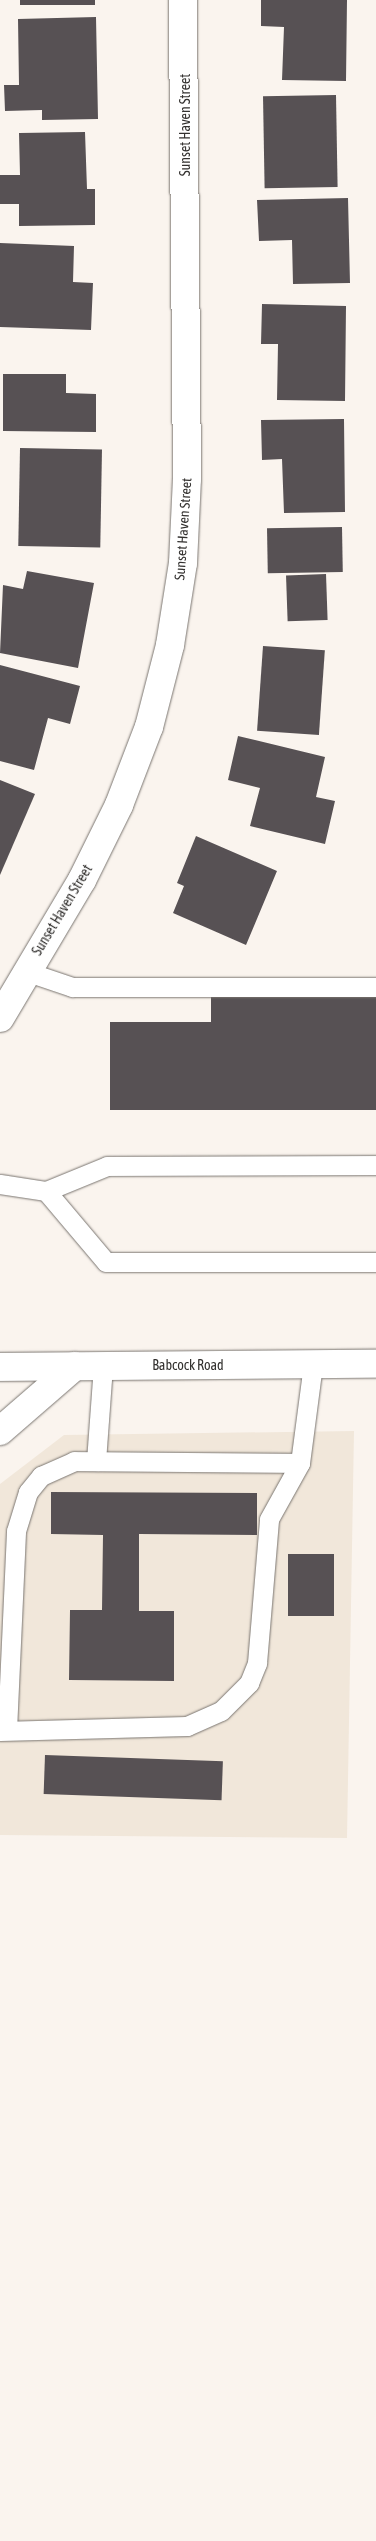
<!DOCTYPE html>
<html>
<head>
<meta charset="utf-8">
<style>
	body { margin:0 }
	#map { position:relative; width:376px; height:2541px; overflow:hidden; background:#faf4ee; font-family:"Asap Condensed",sans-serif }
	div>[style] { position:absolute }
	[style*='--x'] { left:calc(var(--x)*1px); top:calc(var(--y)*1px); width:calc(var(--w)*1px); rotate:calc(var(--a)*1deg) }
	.built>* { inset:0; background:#f1e7da }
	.building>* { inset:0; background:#575154; transform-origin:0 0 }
	.roads { filter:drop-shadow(0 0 1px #7a7570) drop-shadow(0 0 1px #7a7570) }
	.lane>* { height:19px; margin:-9.5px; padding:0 9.5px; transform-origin:9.5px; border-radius:9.5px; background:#fff }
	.street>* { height:28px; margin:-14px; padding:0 14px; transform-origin:14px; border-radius:14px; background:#fff }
	.secondary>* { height:28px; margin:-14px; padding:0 14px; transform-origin:14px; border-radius:14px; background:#fff }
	span { translate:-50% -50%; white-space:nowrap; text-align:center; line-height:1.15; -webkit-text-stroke:5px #fff; paint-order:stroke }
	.street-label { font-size:14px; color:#33312f }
</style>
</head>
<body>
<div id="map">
	<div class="built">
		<div style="clip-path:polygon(354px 1431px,347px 1838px,0 1835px,0 1484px,64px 1435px)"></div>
	</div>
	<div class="building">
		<div style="left:20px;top:0;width:75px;height:5px"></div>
		<div style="clip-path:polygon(261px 0,347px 0,346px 81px,282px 80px,284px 27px,261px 26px)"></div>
		<div style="clip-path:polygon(96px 17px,98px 119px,42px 120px,42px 110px,5px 111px,4px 85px,19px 85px,18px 19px)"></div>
		<div style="left:336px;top:95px;width:92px;height:73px;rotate:89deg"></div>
		<div style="clip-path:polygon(85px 132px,87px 189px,95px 189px,95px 225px,19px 226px,19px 204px,0 204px,0 175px,20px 175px,19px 133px)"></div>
		<div style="clip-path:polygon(348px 198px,350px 283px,293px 284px,292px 240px,259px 241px,257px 200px)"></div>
		<div style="clip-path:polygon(0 243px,74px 246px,73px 282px,93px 283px,91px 330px,0 327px)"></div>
		<div style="clip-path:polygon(262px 304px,346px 306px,345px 401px,277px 400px,278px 344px,261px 344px)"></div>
		<div style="clip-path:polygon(3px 374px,66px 374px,66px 393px,96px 394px,96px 432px,3px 431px)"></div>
		<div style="clip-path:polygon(344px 419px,345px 512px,284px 513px,282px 459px,262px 460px,261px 420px)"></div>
		<div style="left:20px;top:448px;width:82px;height:98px;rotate:1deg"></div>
		<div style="left:342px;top:527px;width:45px;height:75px;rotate:89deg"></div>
		<div style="clip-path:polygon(27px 571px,94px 583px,78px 668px,0 653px,3px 585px,23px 589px)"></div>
		<div style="left:326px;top:574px;width:46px;height:40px;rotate:88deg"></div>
		<div style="left:263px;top:646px;width:62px;height:85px;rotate:4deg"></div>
		<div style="clip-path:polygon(0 665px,80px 686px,70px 724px,48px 718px,34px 770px,0 761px)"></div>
		<div style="clip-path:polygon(238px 736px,325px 757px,316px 797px,335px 801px,325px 844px,250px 826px,260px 788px,228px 780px)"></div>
		<div style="clip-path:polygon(0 780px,35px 794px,0 875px)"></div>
		<div style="clip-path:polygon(196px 836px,277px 871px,246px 945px,173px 913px,184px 886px,177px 883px)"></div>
		<div style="clip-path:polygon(211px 995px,376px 995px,376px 1110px,110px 1110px,110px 1022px,211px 1022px)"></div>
		<div style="clip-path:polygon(51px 1492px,257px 1493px,257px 1535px,139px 1534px,139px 1611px,174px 1611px,174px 1681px,69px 1680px,70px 1610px,102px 1610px,103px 1535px,51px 1534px)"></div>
		<div style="left:288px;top:1554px;width:46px;height:62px"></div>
		<div style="left:45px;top:1755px;width:178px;height:39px;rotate:2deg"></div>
	</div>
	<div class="roads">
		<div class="lane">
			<div style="--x:25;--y:971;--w:50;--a:18.8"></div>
			<div style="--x:72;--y:987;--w:304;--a:0"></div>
			<div style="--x:0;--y:1184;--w:47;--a:8.7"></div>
			<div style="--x:46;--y:1191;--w:93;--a:49.8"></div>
			<div style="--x:106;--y:1262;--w:270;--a:0"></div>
			<div style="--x:46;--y:1191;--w:66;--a:-22.3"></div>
			<div style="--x:107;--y:1166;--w:269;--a:-0.2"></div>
			<div style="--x:96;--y:1461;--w:95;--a:-85.8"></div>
			<div style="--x:7;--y:1730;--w:199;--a:-87.4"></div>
			<div style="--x:16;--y:1531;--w:41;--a:-72.9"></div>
			<div style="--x:28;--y:1492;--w:21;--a:-51"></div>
			<div style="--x:41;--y:1476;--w:36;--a:-24"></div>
			<div style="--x:74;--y:1461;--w:226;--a:0.5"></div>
			<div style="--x:0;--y:1731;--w:187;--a:-1.5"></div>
			<div style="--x:187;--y:1726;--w:37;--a:-24"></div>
			<div style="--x:221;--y:1711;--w:40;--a:-45"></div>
			<div style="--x:249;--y:1683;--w:22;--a:-68"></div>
			<div style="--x:257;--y:1663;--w:144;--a:-85.2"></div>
			<div style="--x:269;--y:1519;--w:64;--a:-61"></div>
			<div style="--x:300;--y:1463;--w:100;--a:-82.5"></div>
		</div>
		<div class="street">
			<div style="--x:0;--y:1018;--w:161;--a:-59.3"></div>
			<div style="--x:82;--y:880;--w:84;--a:-63.7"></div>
			<div style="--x:119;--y:805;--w:84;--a:-69"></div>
			<div style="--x:149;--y:727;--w:85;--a:-75.6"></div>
			<div style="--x:170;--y:645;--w:83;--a:-81"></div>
			<div style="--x:183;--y:563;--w:84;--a:-87.3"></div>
			<div style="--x:187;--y:479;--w:479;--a:-90.5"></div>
		</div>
		<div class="secondary">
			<div style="--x:0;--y:1367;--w:376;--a:-0.5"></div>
			<div style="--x:0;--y:1431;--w:99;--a:-40.9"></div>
		</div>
	</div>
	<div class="street-label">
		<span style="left:185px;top:125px;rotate:-90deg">Sunset Haven Street</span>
		<span style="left:183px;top:529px;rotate:-86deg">Sunset Haven Street</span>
		<span style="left:62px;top:910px;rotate:-59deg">Sunset Haven Street</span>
		<span style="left:188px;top:1365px">Babcock Road</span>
	</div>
</div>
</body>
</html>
